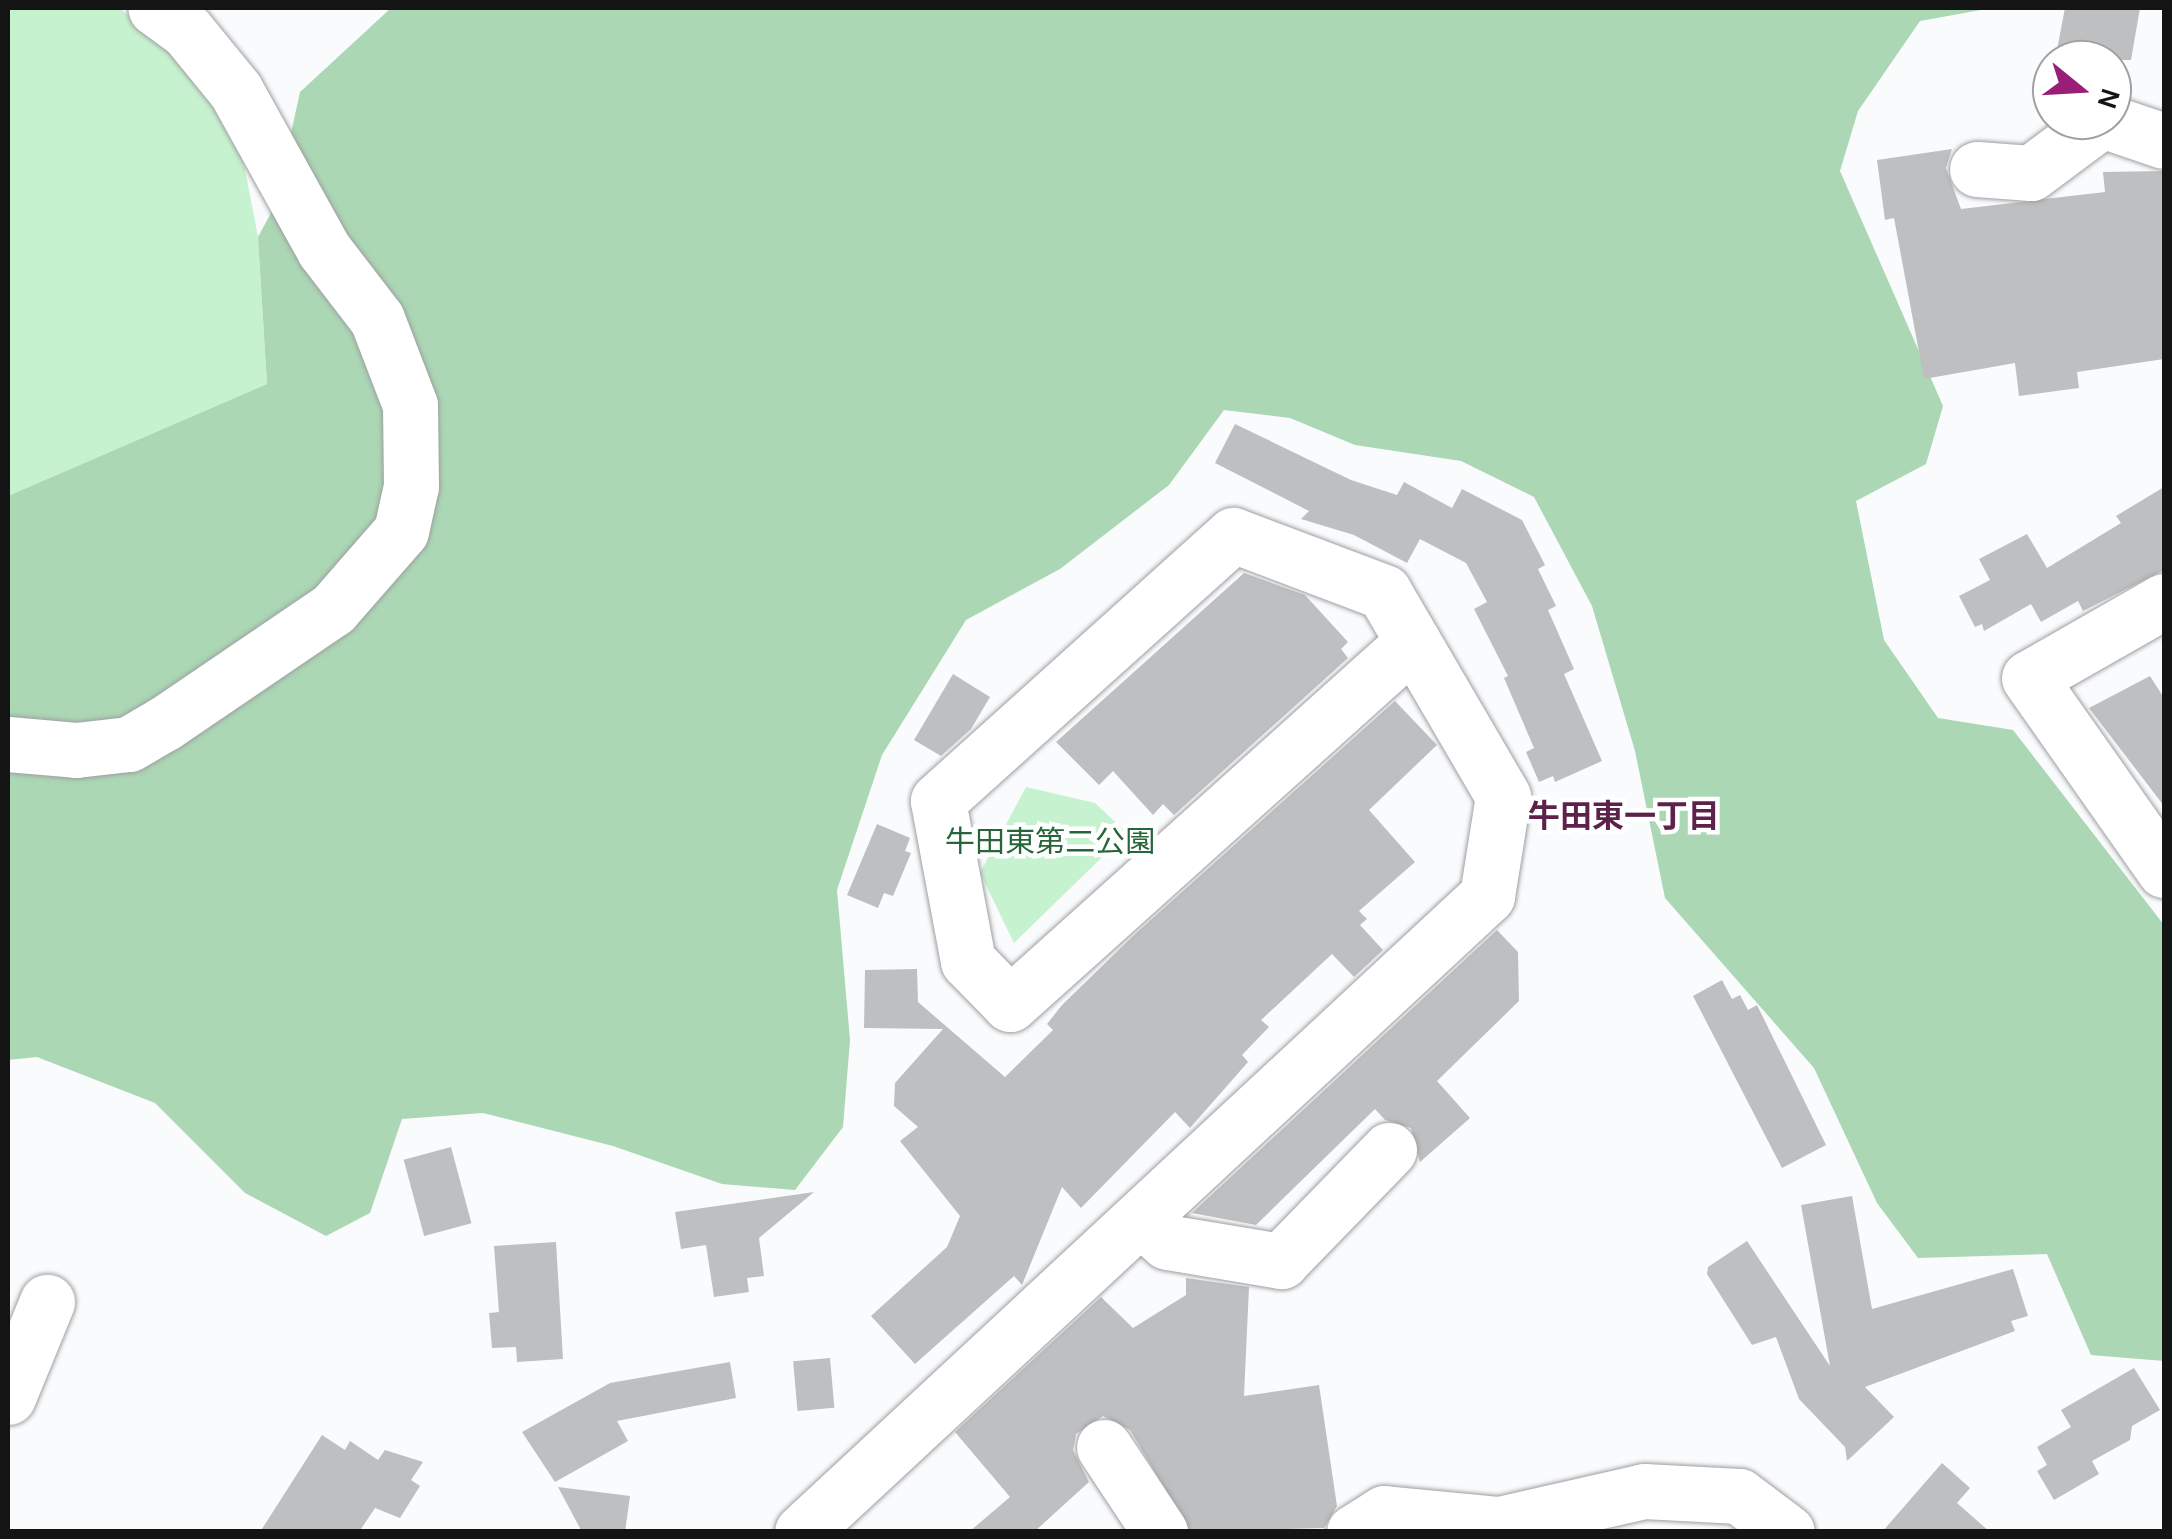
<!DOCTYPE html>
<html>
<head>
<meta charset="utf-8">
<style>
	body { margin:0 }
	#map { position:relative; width:2172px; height:1539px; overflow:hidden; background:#f9fbfd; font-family:Karla,"Noto Sans JP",sans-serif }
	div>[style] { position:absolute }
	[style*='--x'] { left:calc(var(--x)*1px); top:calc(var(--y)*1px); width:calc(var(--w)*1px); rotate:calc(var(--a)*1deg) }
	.green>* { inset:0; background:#c7f2cf }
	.forest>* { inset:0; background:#abd7b4 }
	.building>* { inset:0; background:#bdbfc0; transform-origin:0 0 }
	.roads { filter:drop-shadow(0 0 2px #9e9fa1) drop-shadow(0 0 2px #9e9fa1) }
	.minor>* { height:55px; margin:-27.5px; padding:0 27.5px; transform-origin:27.5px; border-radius:27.5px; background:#fff }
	span { translate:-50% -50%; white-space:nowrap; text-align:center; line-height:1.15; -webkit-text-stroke:9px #fff; paint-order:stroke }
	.park-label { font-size:30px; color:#26663a }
	.neighbourhood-label { font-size:32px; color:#5d2249; font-weight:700 }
	.frame { position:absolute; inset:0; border:10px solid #141415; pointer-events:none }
	.north { position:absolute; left:2032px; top:40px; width:100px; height:100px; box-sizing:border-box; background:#fff; border:2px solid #a1a1a1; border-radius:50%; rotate:108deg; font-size:28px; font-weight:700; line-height:40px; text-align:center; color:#141415 }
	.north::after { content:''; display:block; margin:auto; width:35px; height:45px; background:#9a1e75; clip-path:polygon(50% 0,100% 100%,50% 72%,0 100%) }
</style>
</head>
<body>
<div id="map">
	<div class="green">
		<div style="clip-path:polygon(8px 8px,119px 8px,211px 80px,237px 128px,258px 237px,267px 384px,8px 496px)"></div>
		<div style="clip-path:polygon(1026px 787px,1095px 803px,1127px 833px,1014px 943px,980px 873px)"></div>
	</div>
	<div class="forest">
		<div style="clip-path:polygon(391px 8px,1992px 8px,1920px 21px,1858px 111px,1840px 171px,1943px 406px,1926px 464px,1856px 501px,1884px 640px,1938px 718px,2013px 730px,2164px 925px,2164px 1361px,2091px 1355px,2047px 1254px,1918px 1258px,1877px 1203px,1814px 1068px,1665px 898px,1635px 751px,1592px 606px,1534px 497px,1461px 461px,1355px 445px,1290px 418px,1224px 410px,1169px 485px,1060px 569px,966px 620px,882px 755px,837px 890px,850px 1040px,843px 1127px,795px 1190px,722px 1184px,613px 1146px,483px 1113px,402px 1119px,370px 1213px,326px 1236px,245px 1193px,155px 1103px,37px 1057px,8px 1060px,8px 496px,267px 384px,258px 237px,292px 174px,289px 142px,300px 92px)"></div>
	</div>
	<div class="building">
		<div style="clip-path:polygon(2065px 8px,2140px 8px,2131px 60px,2055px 60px)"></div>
		<div style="clip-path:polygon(1952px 149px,1946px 168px,1961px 209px,2105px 192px,2103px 172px,2164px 171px,2164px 359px,2077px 372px,2079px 388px,2019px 396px,2015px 363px,1924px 379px,1894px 218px,1885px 220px,1877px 160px)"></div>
		<div style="clip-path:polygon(1235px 424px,1351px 480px,1397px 495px,1404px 482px,1452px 508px,1462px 489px,1522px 520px,1545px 565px,1538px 569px,1556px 606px,1548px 610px,1574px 669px,1564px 674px,1602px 761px,1555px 782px,1553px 776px,1539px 782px,1526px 752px,1534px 748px,1504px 678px,1508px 676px,1474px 609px,1487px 602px,1466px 563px,1420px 539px,1407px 563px,1354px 535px,1301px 519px,1309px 511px,1215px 463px)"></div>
		<div style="clip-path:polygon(2164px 487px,2164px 570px,2083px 611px,2078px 601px,2041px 622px,2031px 604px,1984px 631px,1982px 624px,1975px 627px,1959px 596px,1990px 580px,1979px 559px,2027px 534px,2047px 568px,2121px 523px,2116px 516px)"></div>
		<div style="clip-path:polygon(1244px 573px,1305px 595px,1348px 642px,1341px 649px,1348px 658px,1174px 815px,1163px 804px,1153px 815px,1113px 771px,1099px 785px,1056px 742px)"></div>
		<div style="clip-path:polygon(953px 674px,990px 697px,971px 729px,941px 756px,914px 740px)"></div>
		<div style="clip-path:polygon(2150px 676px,2164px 698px,2164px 806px,2089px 708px)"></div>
		<div style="clip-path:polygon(1395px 701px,1437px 745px,1369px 810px,1415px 862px,1359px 911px,1367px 919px,1360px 925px,1383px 950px,1354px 977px,1332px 954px,1261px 1020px,1269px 1027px,1242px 1055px,1248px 1062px,1190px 1128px,1175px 1112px,1081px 1208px,1062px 1187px,1022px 1285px,1014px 1276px,915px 1364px,871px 1316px,947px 1247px,960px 1216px,900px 1141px,918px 1127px,894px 1106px,895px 1083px,943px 1029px,864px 1028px,865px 970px,917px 969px,918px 1002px,1005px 1077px,1053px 1030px,1047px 1024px,1062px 1005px,1133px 936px)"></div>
		<div style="clip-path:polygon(877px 824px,910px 838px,905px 851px,911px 853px,893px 896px,884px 893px,878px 908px,847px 895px)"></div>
		<div style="clip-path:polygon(1497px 930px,1518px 952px,1519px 1001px,1437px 1081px,1470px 1118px,1420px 1162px,1411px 1128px,1385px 1120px,1375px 1109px,1256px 1225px,1192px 1213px)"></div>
		<div style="clip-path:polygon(1722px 980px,1732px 999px,1740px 995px,1748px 1010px,1757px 1005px,1826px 1145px,1782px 1168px,1693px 996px)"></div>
		<div style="left:451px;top:1147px;width:79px;height:49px;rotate:75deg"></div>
		<div style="clip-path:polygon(814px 1192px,759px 1238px,764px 1276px,747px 1278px,749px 1292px,714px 1297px,706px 1245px,681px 1249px,675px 1212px)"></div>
		<div style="clip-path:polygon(1852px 1196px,1872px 1309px,2013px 1269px,2028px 1316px,2011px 1321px,2015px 1331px,1865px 1387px,1894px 1417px,1847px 1461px,1845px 1447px,1799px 1399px,1776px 1337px,1752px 1345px,1707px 1274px,1708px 1267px,1747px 1241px,1830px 1366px,1801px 1205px)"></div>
		<div style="clip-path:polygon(556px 1242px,563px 1359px,517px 1362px,516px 1347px,492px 1348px,489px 1313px,499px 1312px,494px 1246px)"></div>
		<div style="clip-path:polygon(1186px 1278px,1249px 1287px,1244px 1396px,1319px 1385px,1337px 1506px,1324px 1528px,1191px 1532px,1130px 1430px,1103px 1416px,1076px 1434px,1073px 1450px,1089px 1482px,1034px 1532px,969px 1532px,1010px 1497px,955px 1432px,1101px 1297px,1133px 1328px,1186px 1295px)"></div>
		<div style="left:830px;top:1358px;width:50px;height:37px;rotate:85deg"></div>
		<div style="clip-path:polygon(730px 1362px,736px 1398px,617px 1421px,628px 1441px,555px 1482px,522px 1432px,610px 1383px)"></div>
		<div style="clip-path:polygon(2134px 1368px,2160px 1410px,2132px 1426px,2130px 1440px,2092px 1461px,2099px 1474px,2054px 1500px,2037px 1471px,2047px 1465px,2037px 1447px,2071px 1427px,2061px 1410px)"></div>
		<div style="clip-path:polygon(322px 1435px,345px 1450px,350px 1441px,378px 1460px,385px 1450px,423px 1462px,411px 1480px,420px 1486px,400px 1518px,375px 1508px,359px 1532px,260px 1532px)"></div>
		<div style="clip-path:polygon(1942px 1463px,1970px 1488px,1957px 1503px,1990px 1532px,1882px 1532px)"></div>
		<div style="clip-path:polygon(558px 1487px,630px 1496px,625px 1532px,582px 1532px)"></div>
	</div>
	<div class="roads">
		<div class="minor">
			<div style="--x:1977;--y:169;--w:54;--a:4.2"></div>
			<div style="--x:2031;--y:173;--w:89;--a:-36.7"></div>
			<div style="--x:2102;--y:120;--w:65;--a:18.7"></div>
			<div style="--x:2164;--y:601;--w:155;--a:150.3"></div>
			<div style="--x:2029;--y:678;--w:235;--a:54.9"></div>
			<div style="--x:8;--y:744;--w:68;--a:5"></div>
			<div style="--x:76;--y:750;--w:53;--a:-6.5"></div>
			<div style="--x:129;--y:744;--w:42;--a:-30.3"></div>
			<div style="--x:165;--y:723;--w:203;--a:-34.2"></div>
			<div style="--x:333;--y:609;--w:103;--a:-48.9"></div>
			<div style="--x:401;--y:531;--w:46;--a:-77.5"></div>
			<div style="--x:411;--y:486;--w:81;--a:-90.7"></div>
			<div style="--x:410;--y:405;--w:92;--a:-111"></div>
			<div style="--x:377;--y:319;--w:87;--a:-127.5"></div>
			<div style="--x:324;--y:250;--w:182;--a:-119"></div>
			<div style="--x:236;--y:91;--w:77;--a:-129.2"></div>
			<div style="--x:187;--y:31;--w:39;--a:-144"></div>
			<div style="--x:1140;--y:1219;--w:35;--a:40"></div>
			<div style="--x:1167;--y:1242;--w:116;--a:9.5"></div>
			<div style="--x:1281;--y:1261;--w:155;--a:-45.8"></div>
			<div style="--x:8;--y:1397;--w:103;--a:-67.7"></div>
			<div style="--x:1104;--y:1447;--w:102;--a:56.6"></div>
			<div style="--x:802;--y:1532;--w:935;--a:-42.88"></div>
			<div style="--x:1487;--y:896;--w:101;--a:-80.9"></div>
			<div style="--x:1503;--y:796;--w:236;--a:-120.3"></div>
			<div style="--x:1384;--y:592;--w:161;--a:-159.3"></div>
			<div style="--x:1233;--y:535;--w:397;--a:138"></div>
			<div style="--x:938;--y:801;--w:163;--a:79.4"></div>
			<div style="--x:968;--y:961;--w:60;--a:45.7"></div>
			<div style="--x:1010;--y:1004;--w:542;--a:-41.93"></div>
			<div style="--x:1354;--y:1532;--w:36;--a:-32"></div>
			<div style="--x:1384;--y:1513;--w:116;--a:5.5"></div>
			<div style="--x:1499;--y:1524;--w:149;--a:-12.8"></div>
			<div style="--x:1644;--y:1491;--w:95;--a:3"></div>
			<div style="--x:1739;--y:1496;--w:60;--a:36.9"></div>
		</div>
	</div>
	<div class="park-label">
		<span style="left:1050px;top:842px">牛田東第二公園</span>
	</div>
	<div class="neighbourhood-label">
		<span style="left:1624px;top:817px">牛田東一丁目</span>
	</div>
	<div class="frame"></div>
	<div class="north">N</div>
</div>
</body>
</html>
